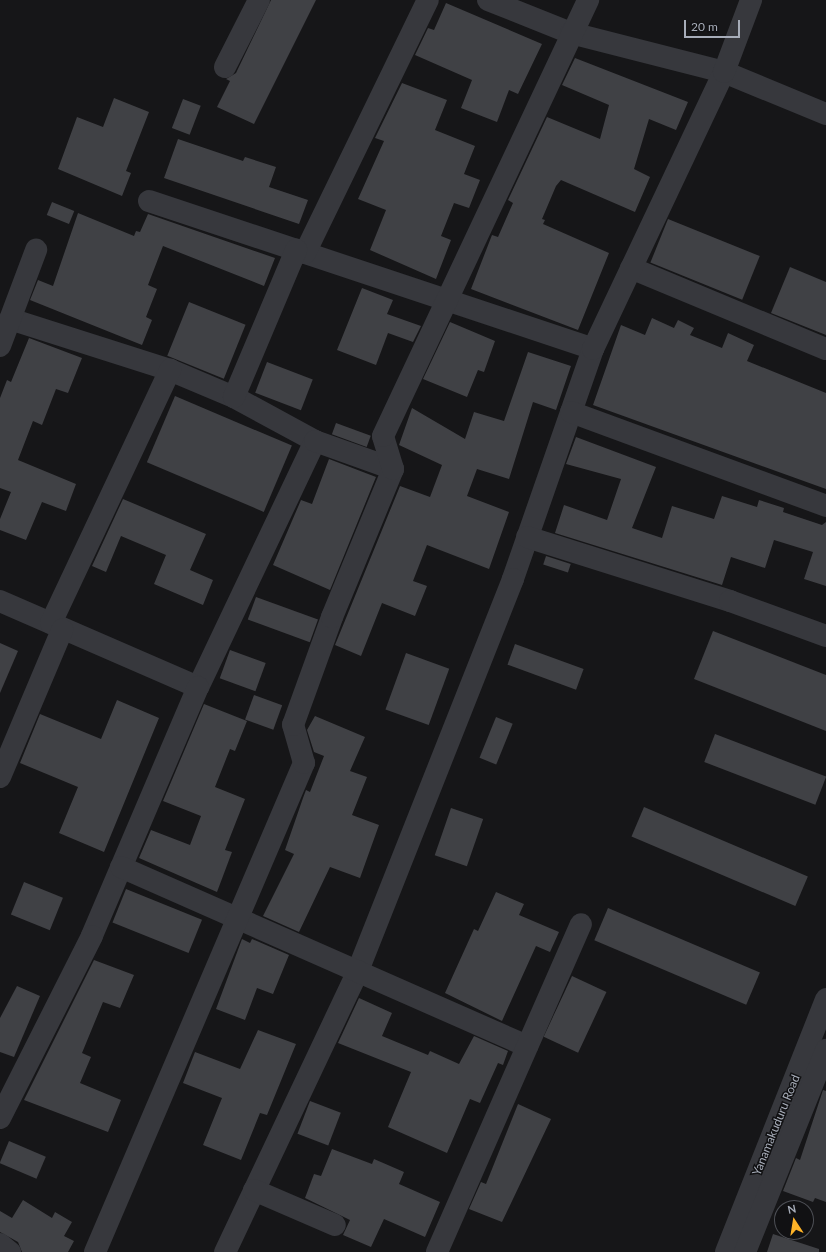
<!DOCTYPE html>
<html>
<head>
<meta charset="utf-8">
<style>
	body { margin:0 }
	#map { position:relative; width:826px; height:1252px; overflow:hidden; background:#161618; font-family:Lato,sans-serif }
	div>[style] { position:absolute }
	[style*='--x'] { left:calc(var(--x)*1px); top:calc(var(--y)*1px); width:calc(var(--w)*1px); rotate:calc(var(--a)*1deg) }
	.building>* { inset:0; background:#404145; transform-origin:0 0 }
	.minor>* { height:22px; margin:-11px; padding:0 11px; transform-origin:11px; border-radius:11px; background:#37383d }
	span { translate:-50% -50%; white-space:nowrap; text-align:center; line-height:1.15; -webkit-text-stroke:3px #111113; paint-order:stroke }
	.street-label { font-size:12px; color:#a7adb9 }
	.north { position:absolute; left:774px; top:1200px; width:40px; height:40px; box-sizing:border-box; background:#111113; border:1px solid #4d4f55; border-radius:50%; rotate:348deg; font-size:11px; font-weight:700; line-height:16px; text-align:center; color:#a7adb9 }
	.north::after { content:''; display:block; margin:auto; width:14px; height:18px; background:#feb328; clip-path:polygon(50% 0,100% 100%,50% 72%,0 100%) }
	.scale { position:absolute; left:684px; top:20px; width:56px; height:18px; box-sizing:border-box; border:2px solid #a7adb9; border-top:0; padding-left:5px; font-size:12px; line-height:14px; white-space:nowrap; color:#a7adb9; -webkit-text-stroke:3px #111113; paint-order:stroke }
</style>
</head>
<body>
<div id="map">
	<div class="building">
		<div style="clip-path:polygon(271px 0,316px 0,254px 124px,217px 107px,230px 81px,226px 79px,236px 73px)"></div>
		<div style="clip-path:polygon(446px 3px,542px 44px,518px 94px,509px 90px,497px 122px,461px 108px,472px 80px,415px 55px,428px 28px,434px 30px)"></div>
		<div style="clip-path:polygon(575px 58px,688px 102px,676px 130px,649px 119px,634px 169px,650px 177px,635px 212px,561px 180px,556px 186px,542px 219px,545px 220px,543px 224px,609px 253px,578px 330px,471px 289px,492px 235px,498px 237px,513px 203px,508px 200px,547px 117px,600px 139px,609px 105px,562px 85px)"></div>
		<div style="clip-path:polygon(402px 83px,447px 100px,435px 130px,475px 146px,464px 174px,480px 180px,469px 208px,454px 203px,441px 236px,451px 240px,436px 279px,370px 250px,386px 210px,358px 199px,384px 141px,375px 138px)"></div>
		<div style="clip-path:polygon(114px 98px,149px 112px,126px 171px,131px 173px,122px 196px,58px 169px,77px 117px,103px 127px)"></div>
		<div style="left:183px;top:99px;width:19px;height:31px;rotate:21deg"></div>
		<div style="clip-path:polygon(178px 139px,243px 161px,245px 157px,276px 167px,269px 187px,308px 200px,299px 224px,164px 178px)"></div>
		<div style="left:52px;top:202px;width:24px;height:14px;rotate:22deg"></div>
		<div style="clip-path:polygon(78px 213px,134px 236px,136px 231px,140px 232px,148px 214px,275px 258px,264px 286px,163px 246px,148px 285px,157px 289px,146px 317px,152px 320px,142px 345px,30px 300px,38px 280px,53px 286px)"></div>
		<div style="left:668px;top:219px;width:99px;height:47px;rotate:22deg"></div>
		<div style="clip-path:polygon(790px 267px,826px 282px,826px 335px,771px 313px)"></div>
		<div style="clip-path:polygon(362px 288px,393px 300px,387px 314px,421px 326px,413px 342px,388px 333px,376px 365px,337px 350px)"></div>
		<div style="left:189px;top:302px;width:61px;height:58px;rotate:22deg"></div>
		<div style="clip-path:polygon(652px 318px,674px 328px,678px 320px,694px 328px,690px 335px,722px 348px,728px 333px,754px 345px,747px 361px,826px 393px,826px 489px,593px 405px,621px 325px,645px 335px)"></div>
		<div style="clip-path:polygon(450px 322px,495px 341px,484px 372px,478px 370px,467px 397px,423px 379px)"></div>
		<div style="clip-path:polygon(29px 338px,82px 358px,68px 393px,56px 389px,42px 425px,33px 421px,18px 460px,76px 484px,66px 511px,42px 502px,26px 540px,0 530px,0 519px,11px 492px,0 488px,0 398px,7px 380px,11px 382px)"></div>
		<div style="clip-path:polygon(528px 352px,571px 366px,556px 410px,533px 402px,509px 479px,477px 469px,467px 496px,509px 512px,489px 569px,427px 545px,413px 581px,427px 586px,415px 616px,382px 603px,361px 656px,335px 645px,400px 486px,430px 497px,442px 465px,399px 445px,412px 408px,465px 439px,474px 412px,504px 421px)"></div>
		<div style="left:267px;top:362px;width:49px;height:33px;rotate:21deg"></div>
		<div style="left:175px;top:396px;width:127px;height:72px;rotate:23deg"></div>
		<div style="left:336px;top:423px;width:37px;height:12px;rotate:20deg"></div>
		<div style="clip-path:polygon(576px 437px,656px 467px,632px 528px,662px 538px,672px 506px,714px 519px,722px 496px,757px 507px,759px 500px,784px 508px,783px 512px,822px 525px,826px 522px,826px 586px,804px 579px,813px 552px,774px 540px,765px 568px,731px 557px,722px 585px,555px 533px,564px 505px,607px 520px,621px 479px,566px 464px)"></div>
		<div style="clip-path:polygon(329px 459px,376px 477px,330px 590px,273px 565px,301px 500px,312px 504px)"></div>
		<div style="clip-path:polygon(123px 499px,206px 534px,190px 570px,213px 580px,203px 605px,154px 584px,166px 555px,121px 536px,106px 572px,92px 566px)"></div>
		<div style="left:546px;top:556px;width:26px;height:9px;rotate:18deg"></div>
		<div style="left:256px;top:597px;width:66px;height:24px;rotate:20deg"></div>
		<div style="clip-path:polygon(713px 631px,826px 675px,826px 731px,694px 679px)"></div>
		<div style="clip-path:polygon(0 643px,18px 651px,0 693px)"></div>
		<div style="left:515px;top:644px;width:73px;height:22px;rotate:20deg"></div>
		<div style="left:230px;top:650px;width:38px;height:30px;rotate:20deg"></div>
		<div style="left:406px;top:653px;width:46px;height:60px;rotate:20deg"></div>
		<div style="left:254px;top:695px;width:30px;height:26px;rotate:20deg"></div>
		<div style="clip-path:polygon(117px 700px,159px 718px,104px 852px,59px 833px,78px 787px,20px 763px,40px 714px,101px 739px)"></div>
		<div style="clip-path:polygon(204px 704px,247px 721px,235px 751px,230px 749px,215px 787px,245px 799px,225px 850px,232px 852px,217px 892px,139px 858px,151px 830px,190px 845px,201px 816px,163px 801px)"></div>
		<div style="clip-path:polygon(315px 716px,365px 737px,350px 771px,367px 777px,352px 815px,379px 825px,360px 878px,330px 867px,299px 932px,263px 916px,294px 854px,285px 850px,303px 798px,306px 790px,310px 792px,324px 756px,314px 752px,307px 730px)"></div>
		<div style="left:496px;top:717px;width:18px;height:44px;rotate:22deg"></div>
		<div style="left:715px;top:734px;width:119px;height:30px;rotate:21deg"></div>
		<div style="left:644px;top:807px;width:178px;height:32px;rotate:23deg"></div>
		<div style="left:451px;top:808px;width:34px;height:50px;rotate:19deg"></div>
		<div style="left:24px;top:882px;width:42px;height:35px;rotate:22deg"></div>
		<div style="left:126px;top:889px;width:82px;height:36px;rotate:22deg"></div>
		<div style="clip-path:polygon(496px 892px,524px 904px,519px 915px,559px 932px,550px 952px,536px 946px,502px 1021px,445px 993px,474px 929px,478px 931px)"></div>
		<div style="left:608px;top:908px;width:165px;height:35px;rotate:23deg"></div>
		<div style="clip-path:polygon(242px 939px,250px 943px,252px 939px,289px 955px,273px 994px,257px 988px,245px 1020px,216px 1009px)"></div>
		<div style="clip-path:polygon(94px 960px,134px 975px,120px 1008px,103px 1002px,82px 1053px,91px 1057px,80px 1083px,121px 1100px,108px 1132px,24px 1100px)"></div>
		<div style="left:572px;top:976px;width:38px;height:67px;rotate:25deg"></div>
		<div style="clip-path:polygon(17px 986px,40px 996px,14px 1057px,0 1052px,0 1018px)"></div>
		<div style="clip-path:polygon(359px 998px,392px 1013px,382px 1036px,428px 1055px,430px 1051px,459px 1064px,474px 1036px,508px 1051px,503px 1065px,498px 1063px,480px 1103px,470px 1099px,447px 1153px,388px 1127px,411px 1072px,338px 1043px)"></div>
		<div style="clip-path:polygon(258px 1030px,296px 1044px,267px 1115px,260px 1113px,241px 1160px,203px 1145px,222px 1098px,183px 1083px,195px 1052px,240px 1069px)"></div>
		<div style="clip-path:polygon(823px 1090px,826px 1091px,826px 1202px,815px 1198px,813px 1202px,783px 1191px,796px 1158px,800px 1160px)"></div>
		<div style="left:310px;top:1101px;width:33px;height:35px;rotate:21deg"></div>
		<div style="clip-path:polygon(518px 1104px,551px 1119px,502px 1222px,469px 1209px,481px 1182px,486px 1184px)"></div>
		<div style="left:9px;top:1141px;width:40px;height:24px;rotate:23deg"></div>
		<div style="clip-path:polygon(332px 1149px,372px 1164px,374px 1159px,404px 1172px,399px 1184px,440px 1202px,425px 1237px,384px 1219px,371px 1247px,343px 1235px,350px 1220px,305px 1198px,314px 1174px,321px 1176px)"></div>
		<div style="clip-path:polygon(23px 1200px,52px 1218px,55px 1212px,72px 1222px,64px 1236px,74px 1241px,68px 1252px,22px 1252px,18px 1242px,0 1232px,0 1211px,12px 1218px)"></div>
		<div style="clip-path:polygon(773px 1234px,819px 1249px,819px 1252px,767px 1252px)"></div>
	</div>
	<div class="minor">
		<div style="--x:488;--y:0;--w:89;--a:21.7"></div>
		<div style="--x:571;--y:33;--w:158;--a:14.3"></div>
		<div style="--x:724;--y:72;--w:110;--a:22.4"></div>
		<div style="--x:225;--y:67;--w:75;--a:-63.1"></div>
		<div style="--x:149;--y:201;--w:468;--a:18.4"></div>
		<div style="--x:593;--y:349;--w:244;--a:109.2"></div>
		<div style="--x:513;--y:579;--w:422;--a:111.6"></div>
		<div style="--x:358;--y:971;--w:311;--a:115.3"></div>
		<div style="--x:305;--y:253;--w:281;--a:-64.1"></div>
		<div style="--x:631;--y:268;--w:211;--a:22.6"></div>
		<div style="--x:10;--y:319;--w:168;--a:17.7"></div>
		<div style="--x:170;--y:370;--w:69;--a:22.9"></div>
		<div style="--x:234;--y:397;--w:92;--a:28.5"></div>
		<div style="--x:315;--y:441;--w:272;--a:115.4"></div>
		<div style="--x:0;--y:346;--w:103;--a:-69.4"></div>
		<div style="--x:593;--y:349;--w:306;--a:-64.7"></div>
		<div style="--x:724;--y:72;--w:77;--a:-69.4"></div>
		<div style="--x:234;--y:397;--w:160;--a:-67.1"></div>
		<div style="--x:571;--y:412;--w:272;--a:20.2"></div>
		<div style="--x:315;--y:441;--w:83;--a:19.7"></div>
		<div style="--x:527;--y:537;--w:213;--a:17.5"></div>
		<div style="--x:730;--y:601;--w:102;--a:20"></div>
		<div style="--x:0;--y:601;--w:216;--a:23.5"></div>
		<div style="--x:198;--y:687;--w:271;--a:113.1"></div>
		<div style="--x:92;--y:936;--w:204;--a:116.8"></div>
		<div style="--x:51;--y:623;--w:280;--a:-64.8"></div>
		<div style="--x:0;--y:777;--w:160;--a:-67.1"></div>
		<div style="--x:121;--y:867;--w:444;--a:23.8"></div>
		<div style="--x:254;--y:1190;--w:88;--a:23.4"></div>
		<div style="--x:0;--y:1244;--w:13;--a:39"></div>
		<div style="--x:95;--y:1252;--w:532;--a:-66.86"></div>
		<div style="--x:304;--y:763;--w:40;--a:-106"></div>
		<div style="--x:293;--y:725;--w:115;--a:-70.1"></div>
		<div style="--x:332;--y:617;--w:160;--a:-67.6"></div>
		<div style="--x:393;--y:469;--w:34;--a:-107"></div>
		<div style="--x:383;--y:436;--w:482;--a:-64.8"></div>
		<div style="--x:437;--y:1252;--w:358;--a:-66.3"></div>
		<div style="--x:726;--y:1252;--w:272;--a:-68.4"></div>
		<div style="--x:745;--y:1252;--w:218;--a:-68.1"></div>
	</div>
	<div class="street-label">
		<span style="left:776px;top:1125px;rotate:-68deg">Yanamakuduru Road</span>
	</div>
	<div class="north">N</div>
	<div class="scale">20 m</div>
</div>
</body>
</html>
